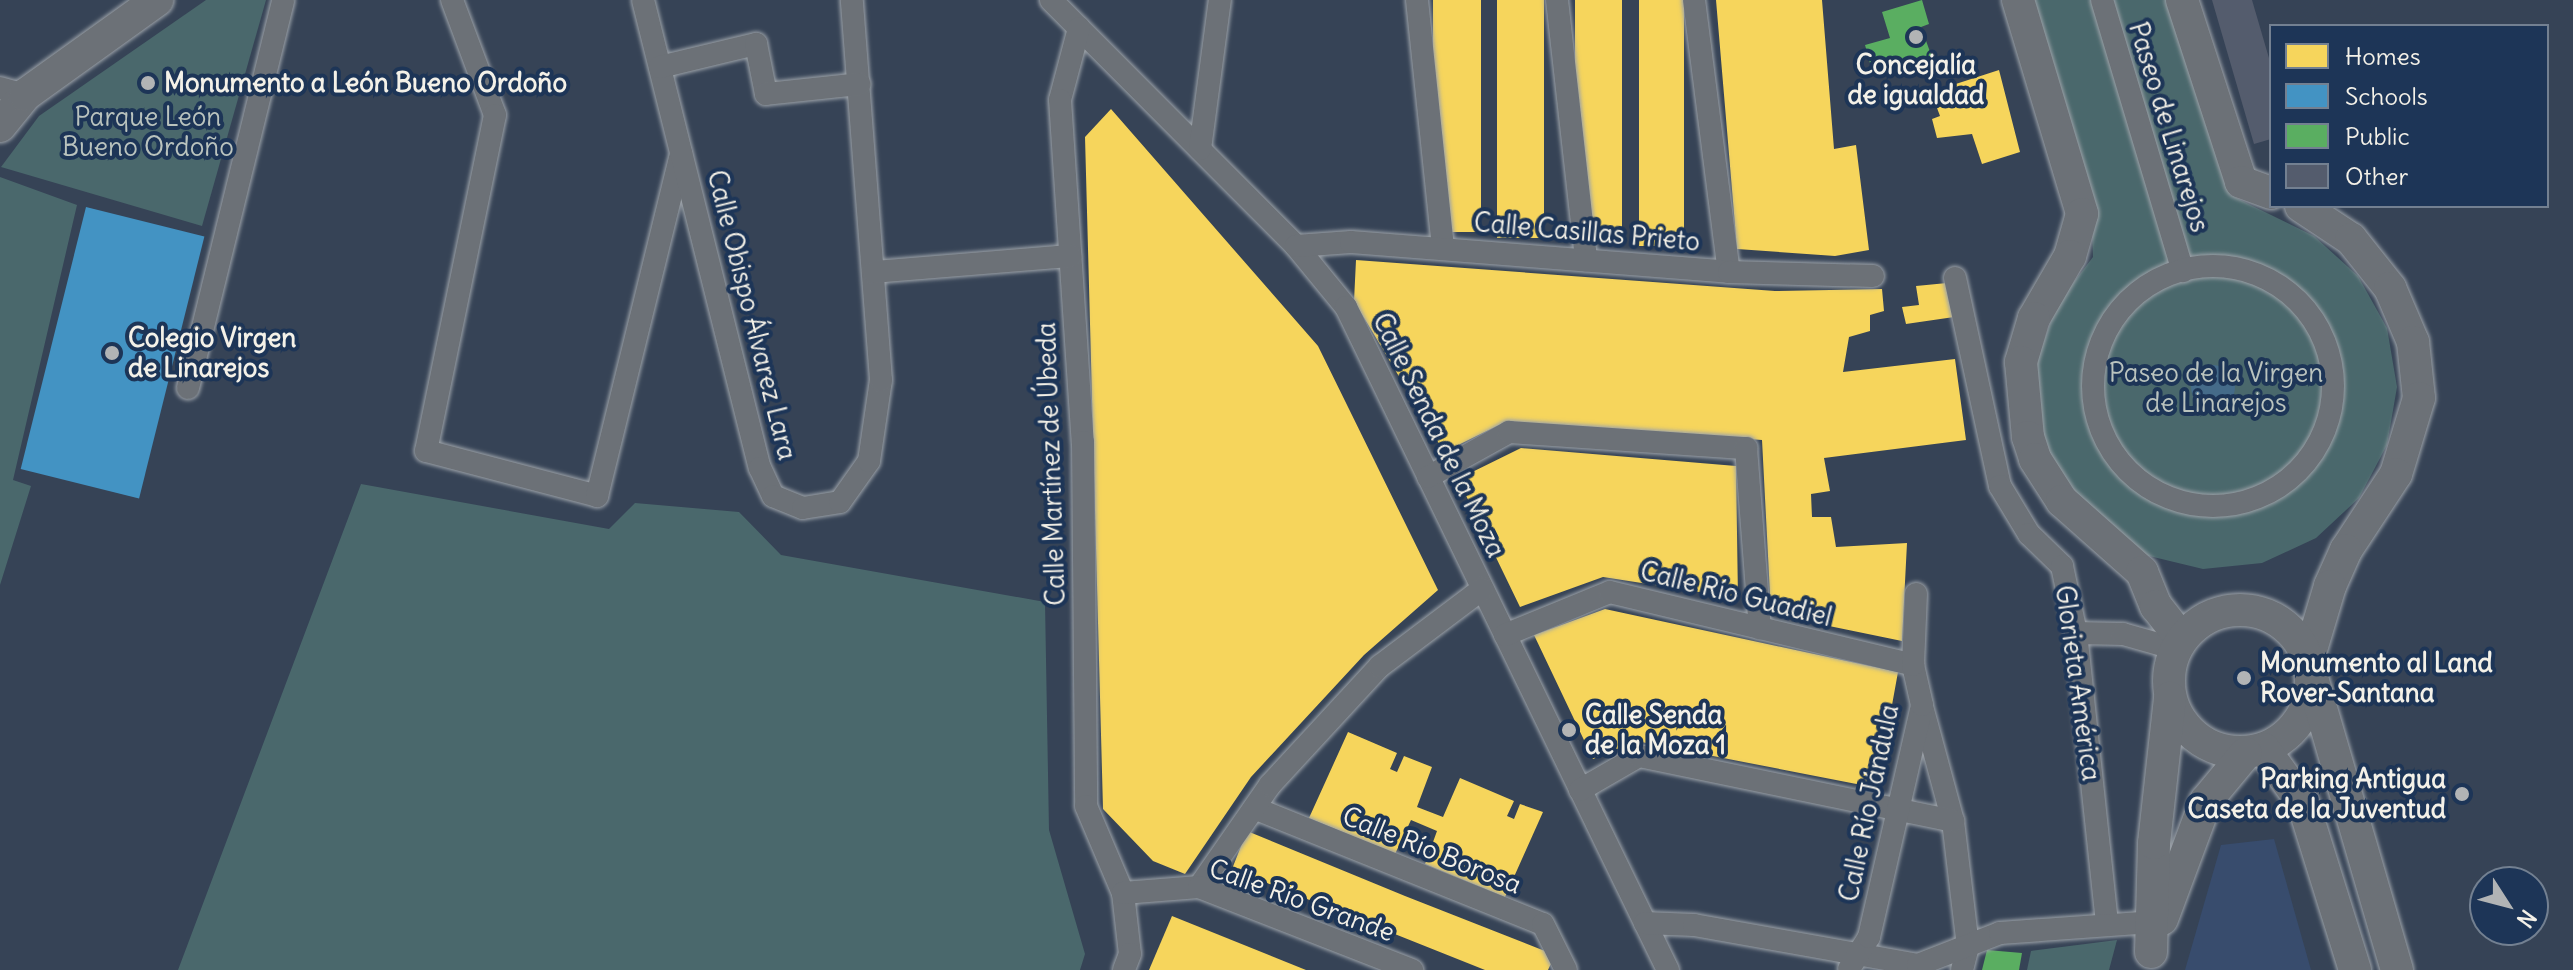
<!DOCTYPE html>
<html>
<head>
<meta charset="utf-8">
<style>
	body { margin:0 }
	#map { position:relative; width:2573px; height:970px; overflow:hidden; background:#364356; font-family:Delius,sans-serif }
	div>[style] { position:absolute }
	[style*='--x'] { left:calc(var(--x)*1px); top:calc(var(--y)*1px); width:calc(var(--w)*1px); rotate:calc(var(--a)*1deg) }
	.built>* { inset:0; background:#384c6d }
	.green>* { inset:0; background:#4a686c }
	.water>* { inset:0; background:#456b89 }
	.round { border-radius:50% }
	.homes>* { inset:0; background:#f6d55c; transform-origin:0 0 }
	.schools>* { inset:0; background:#4393c3; transform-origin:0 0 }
	.public>* { inset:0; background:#5aae61 }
	.building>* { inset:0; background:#545c6d }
	.roads { filter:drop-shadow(0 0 2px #9ca2a8) drop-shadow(0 0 2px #9ca2a8) }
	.street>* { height:22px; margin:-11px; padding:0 11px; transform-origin:11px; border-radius:11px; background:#6c7177 }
	.street>.ring { margin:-11px; padding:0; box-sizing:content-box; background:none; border:22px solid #6c7177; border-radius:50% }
	.secondary>* { height:32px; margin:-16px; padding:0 16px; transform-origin:16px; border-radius:16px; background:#6c7177 }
	.secondary>.ring { margin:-16px; padding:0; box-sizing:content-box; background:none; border:32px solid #6c7177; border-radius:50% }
	.dots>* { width:22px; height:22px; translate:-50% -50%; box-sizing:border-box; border:4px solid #1d3557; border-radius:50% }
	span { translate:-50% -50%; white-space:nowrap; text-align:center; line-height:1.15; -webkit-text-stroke:8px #1d3557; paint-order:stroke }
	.poi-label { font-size:26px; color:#f4f1e8; font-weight:700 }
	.left { translate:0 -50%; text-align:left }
	.right { translate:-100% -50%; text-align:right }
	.park-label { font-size:26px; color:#bac3be }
	.street-label { font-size:26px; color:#f4f1e8 }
	.legend { position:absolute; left:2269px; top:24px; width:280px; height:184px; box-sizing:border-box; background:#1d3557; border:2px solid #738091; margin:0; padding:10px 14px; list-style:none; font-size:24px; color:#f4f1e8 }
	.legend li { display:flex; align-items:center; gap:16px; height:40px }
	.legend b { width:40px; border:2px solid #738091 }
	.north { position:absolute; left:2469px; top:866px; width:80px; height:80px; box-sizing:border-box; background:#1d3557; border:2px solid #738091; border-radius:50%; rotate:126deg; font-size:22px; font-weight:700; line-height:32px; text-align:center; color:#f4f1e8 }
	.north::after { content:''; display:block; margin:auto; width:28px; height:36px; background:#b2b4b5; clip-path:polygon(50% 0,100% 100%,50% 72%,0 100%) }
</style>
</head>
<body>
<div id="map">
	<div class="built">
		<div style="clip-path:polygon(2274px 839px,2311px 970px,2185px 970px,2221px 845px)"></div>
	</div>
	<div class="green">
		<div style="clip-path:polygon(206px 0,266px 0,202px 226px,1px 167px,39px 116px)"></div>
		<div style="clip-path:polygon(2030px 0,2172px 0,2230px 195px,2314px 236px,2358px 276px,2387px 328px,2397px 387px,2387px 445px,2359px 498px,2316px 538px,2262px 563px,2203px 569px,2145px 555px,2058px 476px,2038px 421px,2037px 361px,2057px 304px,2093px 257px,2091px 205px)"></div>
		<div style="clip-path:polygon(0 177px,77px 205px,13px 480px,31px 486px,0 585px)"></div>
		<div style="clip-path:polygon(361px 484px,609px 529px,635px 503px,739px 512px,781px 555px,1045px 602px,1049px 830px,1085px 954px,1080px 970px,178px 970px)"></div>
		<div style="clip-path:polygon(2117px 940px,2109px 970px,2027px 970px,2031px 951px)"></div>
	</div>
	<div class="water">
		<div class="round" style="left:2191px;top:365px;width:44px;height:44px"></div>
	</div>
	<div class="homes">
		<div style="left:1433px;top:0;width:48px;height:232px"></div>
		<div style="left:1497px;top:0;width:47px;height:238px"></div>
		<div style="left:1575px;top:0;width:47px;height:244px"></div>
		<div style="left:1639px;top:0;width:45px;height:246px"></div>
		<div style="clip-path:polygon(1716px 0,1822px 0,1834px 149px,1856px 145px,1869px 250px,1835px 256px,1737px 249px)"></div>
		<div style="clip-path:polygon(1999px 70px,2020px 152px,1982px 164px,1972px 134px,1937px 138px,1932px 119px,1940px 116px,1931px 92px)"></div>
		<div style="clip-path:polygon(1111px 109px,1318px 346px,1438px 590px,1364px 655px,1251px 777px,1185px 874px,1153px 861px,1103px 809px,1085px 137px)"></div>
		<div style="clip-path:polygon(1356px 260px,1775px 291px,1882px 289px,1884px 311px,1870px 315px,1870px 331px,1849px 337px,1843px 372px,1955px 359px,1966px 440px,1824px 458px,1830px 491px,1811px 494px,1812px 517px,1831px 517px,1836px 547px,1907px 543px,1902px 641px,1771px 614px,1762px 440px,1505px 422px,1444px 452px,1354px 301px)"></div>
		<div style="clip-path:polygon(1947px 283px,1954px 317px,1906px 324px,1902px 307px,1919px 305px,1916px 286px)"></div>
		<div style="clip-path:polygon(1521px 448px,1736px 466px,1738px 598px,1603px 577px,1520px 607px,1458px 479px)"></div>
		<div style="clip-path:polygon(1605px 609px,1898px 672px,1877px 788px,1636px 741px,1593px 759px,1534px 635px)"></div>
		<div style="clip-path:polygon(1348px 732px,1397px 753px,1390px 769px,1397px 772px,1404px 756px,1432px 767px,1417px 807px,1443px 817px,1460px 778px,1514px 801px,1507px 816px,1514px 819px,1520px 804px,1543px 812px,1505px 897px,1425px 864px,1437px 831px,1411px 820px,1395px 854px,1309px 818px)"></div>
		<div style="clip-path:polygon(1247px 831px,1405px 896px,1555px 955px,1548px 970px,1485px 970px,1232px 869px)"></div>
		<div style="clip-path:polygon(1172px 916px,1306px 970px,1149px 970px)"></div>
	</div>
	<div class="schools">
		<div style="left:86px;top:207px;width:122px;height:270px;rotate:14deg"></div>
	</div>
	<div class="public">
		<div style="clip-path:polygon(1922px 0,1929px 24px,1921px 27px,1933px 60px,1873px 74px,1865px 45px,1890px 38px,1882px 12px)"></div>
		<div style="clip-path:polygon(1987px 950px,2022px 953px,2019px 970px,1982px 970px)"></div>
	</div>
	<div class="building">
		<div style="clip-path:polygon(2212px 0,2252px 0,2271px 65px,2271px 139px,2254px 144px)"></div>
	</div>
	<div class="roads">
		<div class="street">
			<div style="--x:452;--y:0;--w:123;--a:69.5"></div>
			<div style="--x:495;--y:115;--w:343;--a:101.6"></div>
			<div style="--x:426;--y:451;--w:177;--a:14.7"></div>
			<div style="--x:597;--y:496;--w:353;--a:-76.2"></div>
			<div style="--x:643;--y:0;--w:482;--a:76"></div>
			<div style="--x:760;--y:468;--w:31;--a:65"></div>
			<div style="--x:773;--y:496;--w:32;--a:22"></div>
			<div style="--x:803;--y:508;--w:37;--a:-9"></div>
			<div style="--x:840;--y:502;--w:50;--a:-54.7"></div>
			<div style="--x:869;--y:461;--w:82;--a:-81.6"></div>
			<div style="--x:881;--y:380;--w:381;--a:-94.4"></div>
			<div style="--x:1051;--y:0;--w:347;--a:45.1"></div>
			<div style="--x:1296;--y:246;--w:79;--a:50.7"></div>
			<div style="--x:1346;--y:307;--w:737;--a:64.1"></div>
			<div style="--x:1417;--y:0;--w:250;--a:84"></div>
			<div style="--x:1557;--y:0;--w:262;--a:83.6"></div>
			<div style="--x:1694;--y:0;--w:274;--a:82.7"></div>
			<div style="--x:2102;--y:0;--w:283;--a:73.4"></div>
			<div style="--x:1079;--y:28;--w:74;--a:104.8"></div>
			<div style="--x:1060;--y:100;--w:343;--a:86.2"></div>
			<div style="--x:1083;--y:442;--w:364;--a:89.5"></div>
			<div style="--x:1086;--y:806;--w:95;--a:67"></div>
			<div style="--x:1123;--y:893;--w:61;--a:83.5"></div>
			<div style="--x:1130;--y:954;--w:17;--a:111"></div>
			<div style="--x:660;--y:67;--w:99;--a:-13.5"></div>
			<div style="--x:756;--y:44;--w:51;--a:78.7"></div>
			<div style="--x:766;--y:94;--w:94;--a:-6.1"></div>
			<div style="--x:0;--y:88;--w:26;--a:16"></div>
			<div style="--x:1200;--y:149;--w:150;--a:-82.4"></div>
			<div style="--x:1296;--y:246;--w:55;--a:-4.2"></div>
			<div style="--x:1351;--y:242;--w:379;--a:4.5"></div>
			<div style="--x:1729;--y:272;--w:144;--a:1.6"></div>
			<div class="ring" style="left:2093px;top:266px;width:218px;height:218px"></div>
			<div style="--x:874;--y:272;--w:197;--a:-4.7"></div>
			<div style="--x:1955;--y:278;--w:213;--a:77.8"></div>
			<div style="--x:2000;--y:486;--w:56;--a:58.9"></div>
			<div style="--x:2029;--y:534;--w:46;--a:44.1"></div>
			<div style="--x:2062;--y:566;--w:68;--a:78.2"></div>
			<div style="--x:2076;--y:633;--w:290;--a:83.9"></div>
			<div style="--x:188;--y:388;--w:399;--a:-76.2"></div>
			<div style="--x:1428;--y:477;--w:93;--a:-29.1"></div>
			<div style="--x:1509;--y:432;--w:238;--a:3.9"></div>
			<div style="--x:1746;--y:448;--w:181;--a:85.6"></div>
			<div style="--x:2076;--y:633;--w:47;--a:1.2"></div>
			<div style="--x:2123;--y:634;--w:55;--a:15.8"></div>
			<div style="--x:1505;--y:635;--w:113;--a:-22.3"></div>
			<div style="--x:1610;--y:592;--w:312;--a:13.5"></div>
			<div style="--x:1923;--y:710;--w:115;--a:74.9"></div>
			<div style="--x:1953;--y:821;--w:126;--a:83.2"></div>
			<div style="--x:1968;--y:946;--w:25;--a:104"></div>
			<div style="--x:1580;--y:790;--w:68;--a:-30"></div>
			<div style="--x:1639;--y:756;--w:321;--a:11.7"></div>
			<div style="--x:1254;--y:808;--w:311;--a:21.9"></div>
			<div style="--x:1543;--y:924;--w:51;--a:63.4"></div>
			<div style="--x:1199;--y:887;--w:124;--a:-55.2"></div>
			<div style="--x:1270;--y:785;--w:162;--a:-47.3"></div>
			<div style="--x:1380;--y:666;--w:128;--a:-37"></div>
			<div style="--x:1123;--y:893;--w:76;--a:-4.5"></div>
			<div style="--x:1199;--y:887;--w:229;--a:21.3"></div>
			<div style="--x:1645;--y:923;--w:49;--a:2.3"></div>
			<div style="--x:1694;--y:925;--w:228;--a:10.1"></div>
			<div style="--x:1918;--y:965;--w:88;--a:-21.3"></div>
			<div style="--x:2000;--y:933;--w:152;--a:-4.1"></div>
			<div style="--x:1849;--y:969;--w:38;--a:-58"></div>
			<div style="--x:1869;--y:937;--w:238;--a:-77.1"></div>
			<div style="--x:1922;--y:705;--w:41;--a:-102.7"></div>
			<div style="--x:1913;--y:665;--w:71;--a:-87.6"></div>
		</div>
		<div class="secondary">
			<div style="--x:2018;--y:0;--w:223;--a:73.3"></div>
			<div style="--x:2082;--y:214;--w:44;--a:105.9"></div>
			<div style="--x:2070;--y:256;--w:72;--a:120.1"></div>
			<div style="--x:2034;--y:318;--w:46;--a:106.5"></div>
			<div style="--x:2021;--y:362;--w:75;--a:84.7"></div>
			<div style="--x:2028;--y:437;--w:23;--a:72"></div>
			<div style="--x:2035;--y:459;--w:50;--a:57.3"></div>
			<div style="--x:2062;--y:501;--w:107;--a:41.6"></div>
			<div style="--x:2142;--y:572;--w:37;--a:68"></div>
			<div style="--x:2156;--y:606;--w:42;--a:51.8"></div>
			<div style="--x:2182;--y:0;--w:191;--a:72"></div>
			<div style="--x:2241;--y:182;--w:32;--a:20"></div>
			<div style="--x:0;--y:126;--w:40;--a:-51"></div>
			<div style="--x:25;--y:95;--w:163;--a:-35.7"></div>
			<div style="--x:2301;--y:206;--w:60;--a:33.4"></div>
			<div style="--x:2351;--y:239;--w:63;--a:51.5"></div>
			<div style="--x:2390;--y:288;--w:59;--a:66.9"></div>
			<div style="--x:2413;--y:342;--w:56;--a:83.9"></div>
			<div style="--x:2419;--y:398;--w:79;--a:106.8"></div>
			<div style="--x:2396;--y:474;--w:91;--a:123.3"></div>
			<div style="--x:2346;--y:550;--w:39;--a:114"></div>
			<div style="--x:2330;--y:586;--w:77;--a:106.6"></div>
			<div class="ring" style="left:2169px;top:610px;width:110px;height:110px"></div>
			<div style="--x:2313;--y:681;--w:301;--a:73.8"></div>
			<div style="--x:2264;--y:749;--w:67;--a:54.2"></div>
			<div style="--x:2303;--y:803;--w:175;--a:72.7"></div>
			<div style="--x:2162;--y:919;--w:126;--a:-69.6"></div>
			<div style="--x:2206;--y:801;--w:62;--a:-50.2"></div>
			<div style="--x:2151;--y:952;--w:109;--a:-88.4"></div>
			<div style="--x:2154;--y:843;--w:146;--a:-83.7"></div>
		</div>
	</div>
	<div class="dots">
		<div style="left:1916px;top:37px;background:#b2b4b5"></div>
		<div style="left:148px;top:83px;background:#b2b4b5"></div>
		<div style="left:112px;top:353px;background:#b2b4b5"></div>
		<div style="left:2244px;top:678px;background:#b2b4b5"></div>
		<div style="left:1569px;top:730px;background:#b2b4b5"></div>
		<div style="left:2462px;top:794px;background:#b2b4b5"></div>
	</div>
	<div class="poi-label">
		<span style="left:1916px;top:80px">Concejalía<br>de igualdad</span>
		<span class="left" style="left:164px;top:83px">Monumento a León Bueno Ordoño</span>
		<span class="left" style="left:128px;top:353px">Colegio Virgen<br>de Linarejos</span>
		<span class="left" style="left:2260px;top:678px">Monumento al Land<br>Rover-Santana</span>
		<span class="left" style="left:1585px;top:730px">Calle Senda<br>de la Moza 1</span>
		<span class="right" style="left:2446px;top:794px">Parking Antigua<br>Caseta de la Juventud</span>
	</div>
	<div class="park-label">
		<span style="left:148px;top:132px">Parque León<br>Bueno Ordoño</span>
		<span style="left:2216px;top:388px">Paseo de la Virgen<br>de Linarejos</span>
	</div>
	<div class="street-label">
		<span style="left:2169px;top:127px;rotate:73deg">Paseo de Linarejos</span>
		<span style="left:1587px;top:232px;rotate:5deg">Calle Casillas Prieto</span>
		<span style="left:752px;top:315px;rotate:76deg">Calle Obispo Álvarez Lara</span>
		<span style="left:1439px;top:435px;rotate:64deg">Calle Senda de la Moza</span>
		<span style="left:1051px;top:464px;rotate:-92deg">Calle Martínez de Úbeda</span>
		<span style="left:1736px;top:594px;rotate:14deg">Calle Río Guadiel</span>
		<span style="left:2078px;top:683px;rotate:82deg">Glorieta América</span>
		<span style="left:1869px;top:803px;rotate:-78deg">Calle Río Jándula</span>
		<span style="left:1432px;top:850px;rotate:22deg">Calle Río Borosa</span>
		<span style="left:1302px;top:900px;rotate:20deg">Calle Río Grande</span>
	</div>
	<ul class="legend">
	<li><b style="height:22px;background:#f6d55c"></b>Homes</li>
	<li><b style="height:22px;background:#4393c3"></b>Schools</li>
	<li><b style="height:22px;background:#5aae61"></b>Public</li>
	<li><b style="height:22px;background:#545c6d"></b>Other</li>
	</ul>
	<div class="north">N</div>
</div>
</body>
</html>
